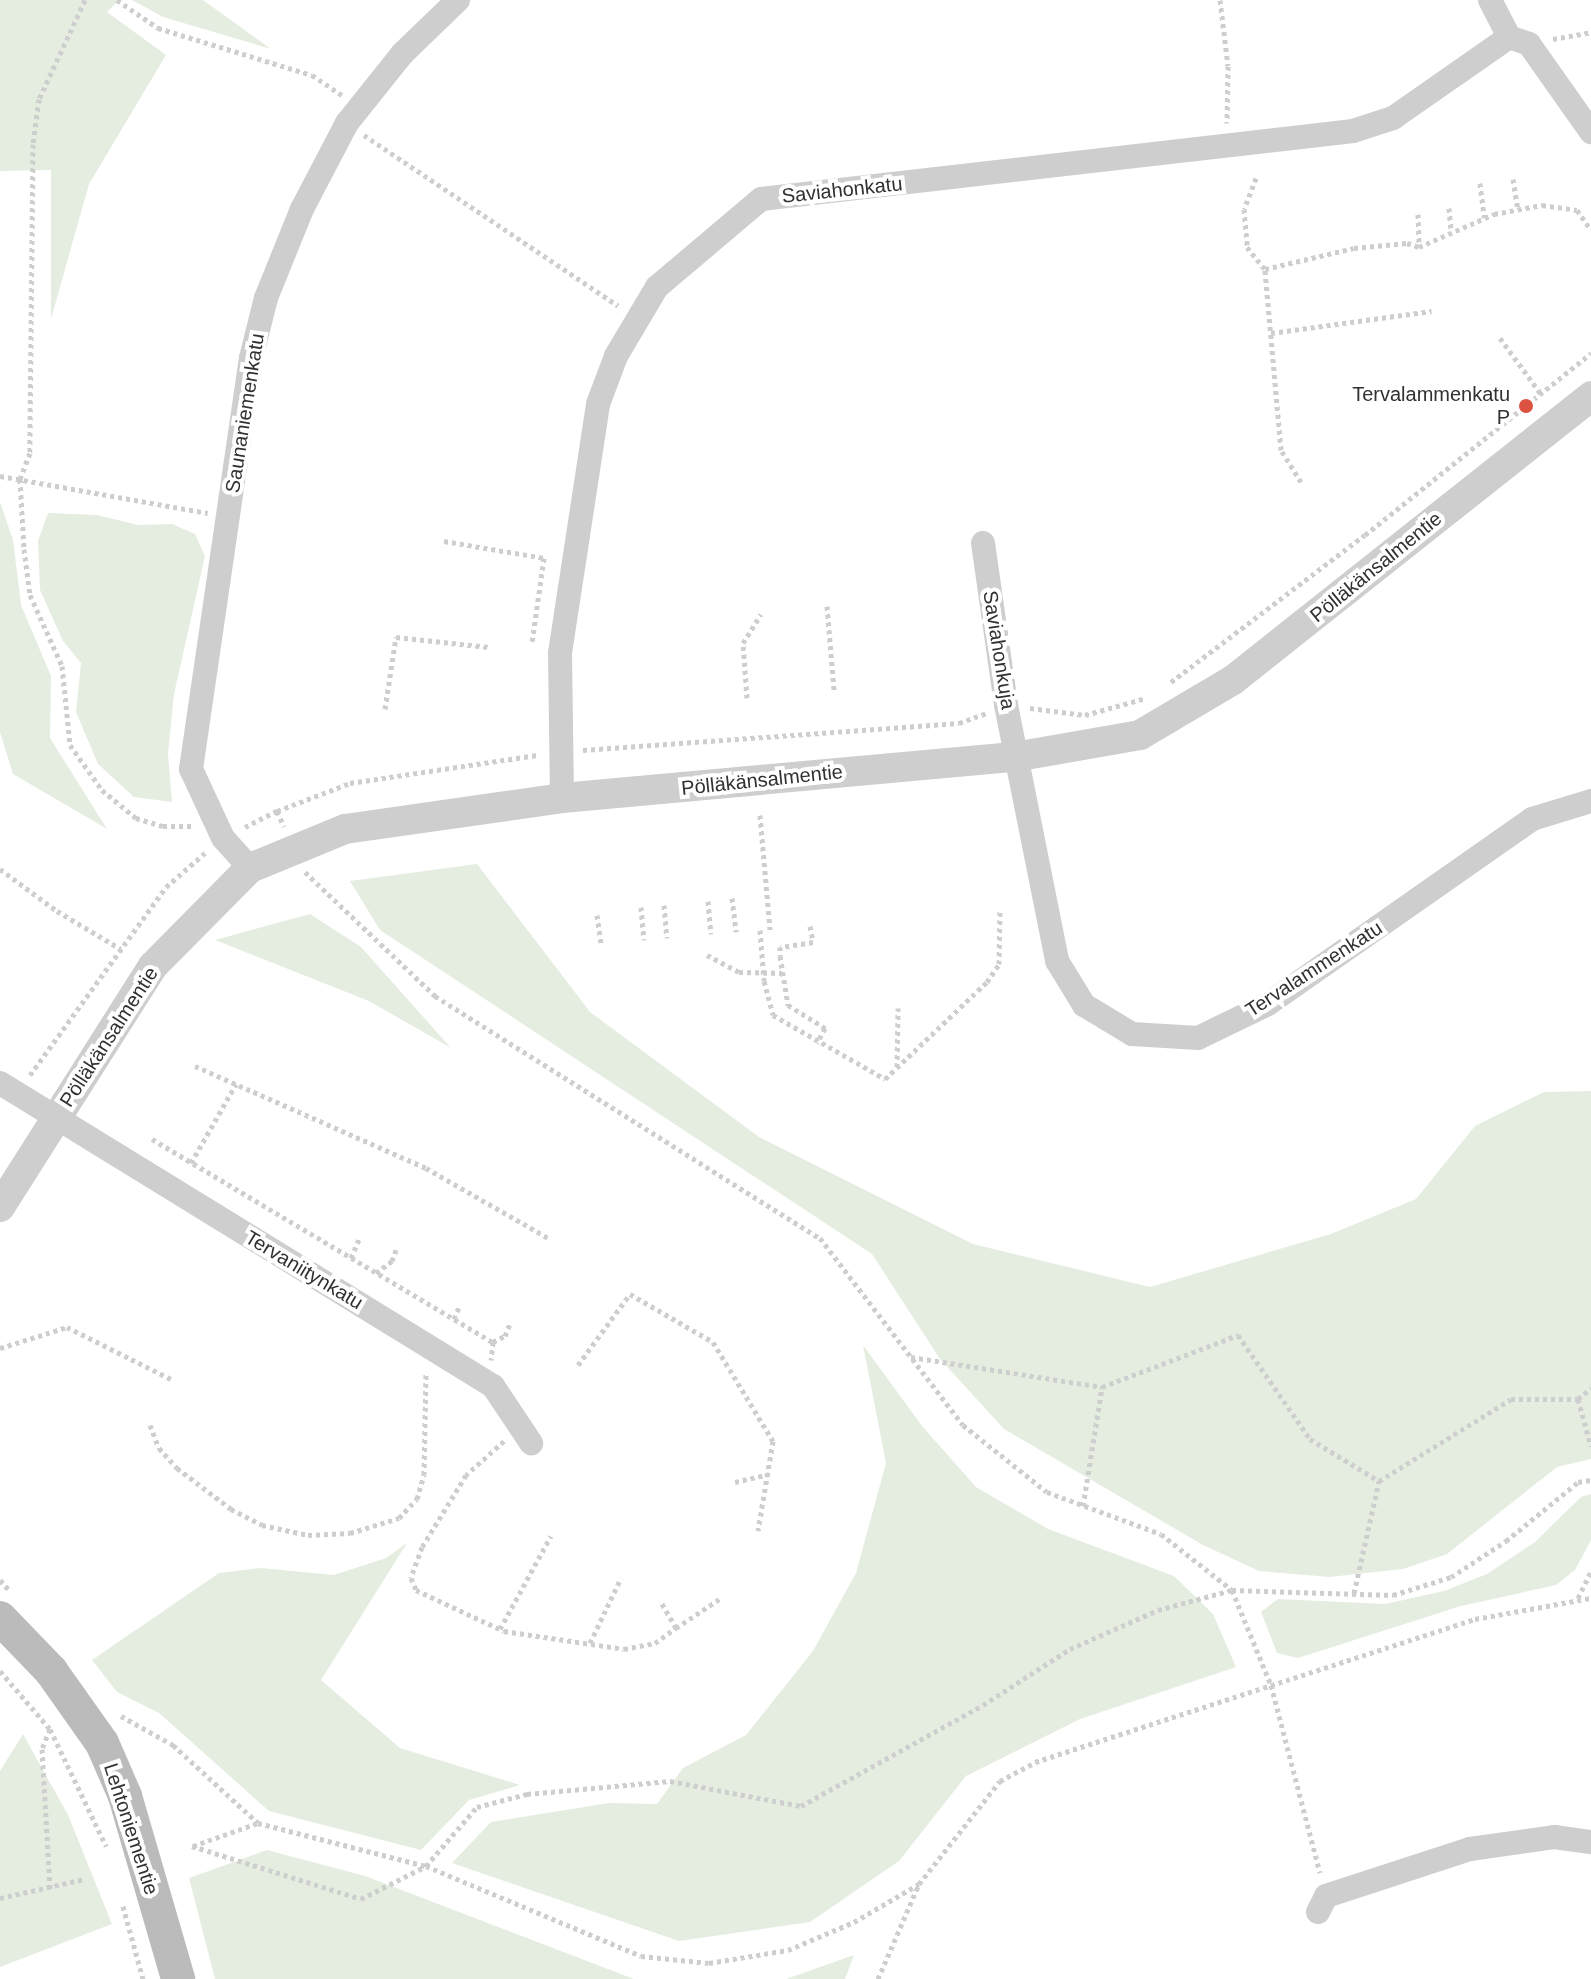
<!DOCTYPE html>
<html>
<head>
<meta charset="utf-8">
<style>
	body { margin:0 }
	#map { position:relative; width:1591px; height:1979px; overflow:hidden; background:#fff; font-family:Helvetica,sans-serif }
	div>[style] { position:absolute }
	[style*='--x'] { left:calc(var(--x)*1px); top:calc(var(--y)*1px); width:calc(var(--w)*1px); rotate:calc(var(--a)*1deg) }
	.green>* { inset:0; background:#e5ede0 }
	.path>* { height:5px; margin-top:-2.5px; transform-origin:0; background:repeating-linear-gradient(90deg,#cecece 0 4px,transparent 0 8px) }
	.minor>* { height:24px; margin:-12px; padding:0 12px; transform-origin:12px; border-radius:12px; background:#cecece }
	.tertiary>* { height:30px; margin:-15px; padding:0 15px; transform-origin:15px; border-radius:15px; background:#cecece }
	.secondary>* { height:34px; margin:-17px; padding:0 17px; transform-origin:17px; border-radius:17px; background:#bbb }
	.dots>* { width:22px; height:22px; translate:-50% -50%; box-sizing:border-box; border:4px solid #fff; border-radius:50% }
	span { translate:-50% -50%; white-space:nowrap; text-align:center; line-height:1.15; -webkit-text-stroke:8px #fff; paint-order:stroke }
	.street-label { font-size:20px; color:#313131 }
	.poi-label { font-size:20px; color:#313131 }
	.right { translate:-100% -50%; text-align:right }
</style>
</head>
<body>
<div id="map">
	<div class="green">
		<div style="clip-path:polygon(0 0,119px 0,107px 12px,166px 55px,89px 184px,51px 319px,51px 170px,0 171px)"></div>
		<div style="clip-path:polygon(132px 0,203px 0,271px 49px,163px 17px)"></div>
		<div style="clip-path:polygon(0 502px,13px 540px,21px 605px,51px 676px,50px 738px,107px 829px,13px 774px,0 732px)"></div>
		<div style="clip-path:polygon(48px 513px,97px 515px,138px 525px,172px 524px,195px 534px,205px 556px,174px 694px,168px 754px,172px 802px,134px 797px,98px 764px,76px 712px,81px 663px,63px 641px,40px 590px,38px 541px)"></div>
		<div style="clip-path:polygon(477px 864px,590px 1012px,759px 1137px,973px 1244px,1150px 1287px,1331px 1234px,1416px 1199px,1475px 1126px,1544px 1092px,1591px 1091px,1591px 1459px,1557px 1467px,1447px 1554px,1403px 1569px,1330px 1577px,1259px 1571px,1203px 1545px,1004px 1429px,940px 1359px,872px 1254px,380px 930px,350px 881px)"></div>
		<div style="clip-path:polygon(310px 914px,361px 947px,451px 1048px,369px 1001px,215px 940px)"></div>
		<div style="clip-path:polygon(863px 1345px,922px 1426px,976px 1487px,1048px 1529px,1174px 1576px,1213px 1614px,1236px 1667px,1080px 1719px,966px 1776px,899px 1861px,810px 1922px,679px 1941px,452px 1863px,491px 1822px,609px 1803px,657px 1804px,683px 1768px,746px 1735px,813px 1651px,856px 1573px,886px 1463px)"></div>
		<div style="clip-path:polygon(1591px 1494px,1591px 1540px,1575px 1570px,1556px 1585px,1461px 1606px,1298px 1658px,1277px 1653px,1261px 1612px,1278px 1599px,1385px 1604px,1444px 1591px,1487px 1574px,1535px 1542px,1581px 1497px)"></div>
		<div style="clip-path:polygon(407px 1543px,321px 1680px,400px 1748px,520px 1785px,469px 1800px,421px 1850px,269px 1811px,159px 1713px,117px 1692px,92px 1660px,219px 1573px,261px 1568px,334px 1575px,386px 1558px)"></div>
		<div style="clip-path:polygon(23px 1734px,68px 1815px,112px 1924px,0 1967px,0 1771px)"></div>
		<div style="clip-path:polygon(267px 1850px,365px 1876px,634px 1979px,215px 1979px,189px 1878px)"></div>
		<div style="clip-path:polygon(854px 1955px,845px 1979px,786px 1979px)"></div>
	</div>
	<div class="path">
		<div style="--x:85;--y:0;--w:109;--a:114.9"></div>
		<div style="--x:39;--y:99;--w:45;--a:97.6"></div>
		<div style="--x:33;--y:144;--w:309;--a:90.6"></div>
		<div style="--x:30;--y:453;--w:28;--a:111"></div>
		<div style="--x:20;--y:479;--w:70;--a:86.7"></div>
		<div style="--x:24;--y:549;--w:46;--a:82.6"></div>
		<div style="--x:30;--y:595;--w:78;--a:65.7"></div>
		<div style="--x:62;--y:666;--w:79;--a:84.2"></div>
		<div style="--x:70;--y:745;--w:55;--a:54.6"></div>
		<div style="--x:102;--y:790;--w:44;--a:39.5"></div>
		<div style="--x:136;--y:818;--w:28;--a:17"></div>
		<div style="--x:163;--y:826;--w:31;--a:0"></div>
		<div style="--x:117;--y:0;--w:50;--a:34.3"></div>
		<div style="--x:158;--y:28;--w:161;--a:17"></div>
		<div style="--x:312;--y:75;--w:36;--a:34"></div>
		<div style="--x:1220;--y:0;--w:66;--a:83.1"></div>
		<div style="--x:1228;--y:66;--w:57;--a:91"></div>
		<div style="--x:1553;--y:39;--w:39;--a:-10"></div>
		<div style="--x:364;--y:135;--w:306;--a:33.9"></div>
		<div style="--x:1256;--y:178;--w:33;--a:111"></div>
		<div style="--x:1244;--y:209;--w:38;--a:85"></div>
		<div style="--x:1247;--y:247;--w:28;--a:51"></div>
		<div style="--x:1513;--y:179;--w:30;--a:81"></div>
		<div style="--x:1480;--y:183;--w:35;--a:83"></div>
		<div style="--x:1449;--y:208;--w:23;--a:85"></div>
		<div style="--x:1418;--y:214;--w:33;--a:88"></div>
		<div style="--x:1271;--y:333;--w:162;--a:-7.8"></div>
		<div style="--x:1500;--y:338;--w:69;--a:53.8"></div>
		<div style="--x:0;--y:476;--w:211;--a:10.1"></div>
		<div style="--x:1301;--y:482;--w:38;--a:-122"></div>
		<div style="--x:1281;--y:450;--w:182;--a:-95.1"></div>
		<div style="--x:1265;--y:269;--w:91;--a:-13.3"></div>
		<div style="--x:1354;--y:248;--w:53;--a:-5.4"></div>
		<div style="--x:1407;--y:243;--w:13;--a:18"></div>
		<div style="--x:1419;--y:247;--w:82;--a:-23.7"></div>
		<div style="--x:1494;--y:214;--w:49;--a:-10.6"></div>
		<div style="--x:1542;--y:205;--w:35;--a:8"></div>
		<div style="--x:1577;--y:210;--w:24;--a:55"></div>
		<div style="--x:444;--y:541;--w:101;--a:9.6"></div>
		<div style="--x:544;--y:558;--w:85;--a:98.1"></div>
		<div style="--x:827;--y:606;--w:84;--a:85.2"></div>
		<div style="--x:1171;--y:682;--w:243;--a:-37.2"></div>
		<div style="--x:1365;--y:535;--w:290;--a:-38.8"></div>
		<div style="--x:747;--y:698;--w:55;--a:-94.2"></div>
		<div style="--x:743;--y:643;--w:34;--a:-58"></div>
		<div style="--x:1030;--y:708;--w:55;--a:7.3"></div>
		<div style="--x:1085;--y:715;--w:63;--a:-15.6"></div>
		<div style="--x:385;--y:709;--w:73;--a:-81.3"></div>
		<div style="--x:396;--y:637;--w:93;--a:6.2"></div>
		<div style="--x:583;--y:750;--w:377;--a:-4.1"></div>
		<div style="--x:959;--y:723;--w:29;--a:-20"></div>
		<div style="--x:277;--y:811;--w:78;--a:-21"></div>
		<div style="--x:350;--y:783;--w:189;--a:-8.5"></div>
		<div style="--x:760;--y:815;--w:115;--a:85"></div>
		<div style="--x:245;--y:827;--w:36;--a:-27"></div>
		<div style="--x:277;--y:811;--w:17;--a:66"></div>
		<div style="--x:0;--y:869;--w:71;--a:36.4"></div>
		<div style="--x:57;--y:911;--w:74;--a:30.7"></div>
		<div style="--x:305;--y:872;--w:180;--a:43.6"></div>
		<div style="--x:435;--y:996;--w:455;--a:32.2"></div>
		<div style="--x:820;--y:1238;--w:235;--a:52.6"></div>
		<div style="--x:963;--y:1425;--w:107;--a:38.6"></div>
		<div style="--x:1047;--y:1492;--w:121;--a:20.2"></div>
		<div style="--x:1161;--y:1534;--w:90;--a:38.3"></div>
		<div style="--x:1232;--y:1590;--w:103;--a:67.7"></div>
		<div style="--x:1271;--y:1685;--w:194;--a:75.4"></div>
		<div style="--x:732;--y:898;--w:34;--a:83"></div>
		<div style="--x:708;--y:901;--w:33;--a:85"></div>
		<div style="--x:664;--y:905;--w:33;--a:85"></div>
		<div style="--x:641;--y:907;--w:33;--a:85"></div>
		<div style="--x:597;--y:915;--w:28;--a:82"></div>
		<div style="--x:810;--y:926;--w:16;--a:79"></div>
		<div style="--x:813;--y:942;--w:33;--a:171"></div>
		<div style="--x:780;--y:947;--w:9;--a:90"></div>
		<div style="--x:780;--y:956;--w:50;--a:80.7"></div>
		<div style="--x:788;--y:1005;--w:44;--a:31.9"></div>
		<div style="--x:825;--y:1028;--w:17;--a:118"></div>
		<div style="--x:760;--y:930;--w:51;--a:85.5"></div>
		<div style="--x:764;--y:981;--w:35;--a:75"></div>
		<div style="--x:773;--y:1015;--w:129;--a:29.7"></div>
		<div style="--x:885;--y:1079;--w:141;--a:-43.6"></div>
		<div style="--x:987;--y:982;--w:22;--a:-56"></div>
		<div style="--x:999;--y:964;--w:53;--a:-88.9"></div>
		<div style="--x:707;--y:955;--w:36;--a:28"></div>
		<div style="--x:739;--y:972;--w:43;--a:1.3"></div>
		<div style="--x:195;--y:1066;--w:253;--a:23.8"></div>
		<div style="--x:426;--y:1168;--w:141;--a:29.8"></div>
		<div style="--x:897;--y:1067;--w:59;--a:-89"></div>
		<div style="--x:30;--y:1075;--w:232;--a:-54.1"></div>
		<div style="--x:166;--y:887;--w:53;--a:-41.2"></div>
		<div style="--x:152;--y:1139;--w:397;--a:30.8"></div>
		<div style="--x:493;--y:1342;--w:18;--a:96"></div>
		<div style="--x:191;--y:1163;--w:91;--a:-60.3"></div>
		<div style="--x:351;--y:1258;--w:21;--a:-67"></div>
		<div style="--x:376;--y:1273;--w:20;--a:-37"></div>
		<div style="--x:392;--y:1261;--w:15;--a:-70"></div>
		<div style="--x:454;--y:1319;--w:13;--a:-67"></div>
		<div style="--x:493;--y:1342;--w:13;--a:-27"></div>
		<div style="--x:505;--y:1336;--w:16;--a:-68"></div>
		<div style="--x:0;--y:1348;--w:70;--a:-17.4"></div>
		<div style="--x:67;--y:1327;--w:119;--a:26.6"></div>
		<div style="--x:911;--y:1357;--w:193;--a:8.9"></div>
		<div style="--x:1102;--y:1387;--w:146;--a:-20.9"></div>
		<div style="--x:1238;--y:1335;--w:126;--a:55.3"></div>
		<div style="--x:1310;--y:1439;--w:81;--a:31.3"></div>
		<div style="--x:578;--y:1365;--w:88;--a:-53.8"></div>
		<div style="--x:630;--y:1294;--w:96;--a:30"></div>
		<div style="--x:713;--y:1342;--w:116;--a:58.8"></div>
		<div style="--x:773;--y:1441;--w:91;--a:99.5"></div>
		<div style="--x:1578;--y:1399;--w:49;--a:74.5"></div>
		<div style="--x:150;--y:1425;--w:25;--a:69"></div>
		<div style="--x:159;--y:1448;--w:27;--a:48"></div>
		<div style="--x:177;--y:1468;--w:68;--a:37.2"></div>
		<div style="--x:231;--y:1509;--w:35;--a:27"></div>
		<div style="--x:262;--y:1525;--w:47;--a:12.3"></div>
		<div style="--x:308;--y:1535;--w:42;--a:-2.7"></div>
		<div style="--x:350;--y:1533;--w:51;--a:-17"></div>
		<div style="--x:399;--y:1518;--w:26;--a:-47"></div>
		<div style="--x:417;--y:1499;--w:25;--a:-74"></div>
		<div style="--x:424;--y:1475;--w:101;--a:-88.9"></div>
		<div style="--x:504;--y:1441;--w:51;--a:138.2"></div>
		<div style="--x:466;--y:1475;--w:84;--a:121.4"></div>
		<div style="--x:422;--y:1547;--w:33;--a:110"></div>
		<div style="--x:411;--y:1578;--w:13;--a:67"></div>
		<div style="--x:416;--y:1590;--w:97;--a:25"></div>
		<div style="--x:504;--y:1631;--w:121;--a:8.5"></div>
		<div style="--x:624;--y:1649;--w:32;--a:-11"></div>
		<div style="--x:655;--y:1643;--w:26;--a:-36"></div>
		<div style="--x:676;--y:1628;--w:32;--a:-120"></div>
		<div style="--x:735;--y:1482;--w:35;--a:-13"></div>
		<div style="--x:1083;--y:1506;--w:121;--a:-80.9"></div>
		<div style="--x:0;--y:1580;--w:13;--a:48"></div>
		<div style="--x:1354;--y:1593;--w:115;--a:-77.4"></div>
		<div style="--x:1379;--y:1481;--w:155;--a:-31.8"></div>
		<div style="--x:1511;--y:1399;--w:67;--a:0"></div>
		<div style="--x:1578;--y:1399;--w:17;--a:-40"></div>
		<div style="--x:1578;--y:1598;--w:30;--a:-64"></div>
		<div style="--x:676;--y:1628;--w:54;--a:-33.7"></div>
		<div style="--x:500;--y:1629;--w:106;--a:-61.3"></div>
		<div style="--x:590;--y:1643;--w:72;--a:-64.5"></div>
		<div style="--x:0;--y:1671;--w:77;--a:49.2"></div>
		<div style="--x:50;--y:1729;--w:130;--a:64.4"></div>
		<div style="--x:121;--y:1716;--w:60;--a:29.1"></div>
		<div style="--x:173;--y:1745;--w:115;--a:42.5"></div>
		<div style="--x:50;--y:1729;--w:22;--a:112"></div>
		<div style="--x:42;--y:1749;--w:140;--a:86.7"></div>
		<div style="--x:192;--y:1846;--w:177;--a:17.4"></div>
		<div style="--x:361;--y:1899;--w:73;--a:-26.9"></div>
		<div style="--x:426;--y:1866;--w:78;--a:-49.2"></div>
		<div style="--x:477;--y:1807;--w:52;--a:-14.6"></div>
		<div style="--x:527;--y:1794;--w:144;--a:-5.2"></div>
		<div style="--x:670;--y:1781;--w:133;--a:10.8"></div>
		<div style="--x:801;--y:1806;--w:208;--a:-29"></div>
		<div style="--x:983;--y:1705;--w:103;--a:-32.8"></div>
		<div style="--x:1070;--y:1649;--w:96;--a:-23.9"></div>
		<div style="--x:1158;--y:1610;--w:77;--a:-15.1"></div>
		<div style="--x:1232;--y:1590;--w:161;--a:1.8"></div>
		<div style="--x:1393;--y:1595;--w:61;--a:-17.2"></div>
		<div style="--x:1451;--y:1577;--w:66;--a:-33.2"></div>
		<div style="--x:1506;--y:1541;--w:93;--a:-39.3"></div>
		<div style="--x:1578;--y:1482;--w:13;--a:-9"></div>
		<div style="--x:193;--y:1846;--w:69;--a:-19.5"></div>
		<div style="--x:258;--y:1823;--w:173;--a:14.4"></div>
		<div style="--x:426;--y:1866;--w:233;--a:22.7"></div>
		<div style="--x:641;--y:1956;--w:68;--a:5.9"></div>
		<div style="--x:709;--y:1963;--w:80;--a:-9.3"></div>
		<div style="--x:788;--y:1950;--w:72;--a:-23"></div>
		<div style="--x:854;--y:1922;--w:75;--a:-30.3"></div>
		<div style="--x:919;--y:1884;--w:131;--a:-51.8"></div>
		<div style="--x:1000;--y:1781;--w:40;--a:-28"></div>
		<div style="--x:1035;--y:1762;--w:463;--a:-18"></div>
		<div style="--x:1475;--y:1619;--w:118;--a:-10.3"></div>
		<div style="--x:0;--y:1898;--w:86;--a:-12.7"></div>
		<div style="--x:123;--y:1906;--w:76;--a:74.7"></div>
		<div style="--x:878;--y:1979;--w:103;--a:-66.7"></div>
	</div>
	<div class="minor">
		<div style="--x:1490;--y:0;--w:42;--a:62.8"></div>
		<div style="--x:1509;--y:37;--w:21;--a:19"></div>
		<div style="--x:1529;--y:44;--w:108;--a:54.8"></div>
		<div style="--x:983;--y:543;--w:164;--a:81.9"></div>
		<div style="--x:1006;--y:705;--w:261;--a:78.7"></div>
		<div style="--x:1057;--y:961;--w:52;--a:58.5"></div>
		<div style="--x:1084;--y:1005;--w:56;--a:31.1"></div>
		<div style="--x:1132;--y:1034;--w:66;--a:3.5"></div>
		<div style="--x:1198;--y:1038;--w:78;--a:-25.9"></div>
		<div style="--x:1268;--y:1004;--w:322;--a:-35"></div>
		<div style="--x:1532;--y:819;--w:62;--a:-17"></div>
		<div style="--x:562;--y:798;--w:145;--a:-90.8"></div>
		<div style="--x:560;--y:653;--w:252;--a:-81.3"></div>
		<div style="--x:598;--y:404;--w:51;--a:-69.4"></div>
		<div style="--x:616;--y:356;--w:80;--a:-59.3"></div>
		<div style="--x:657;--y:287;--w:136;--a:-40.2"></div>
		<div style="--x:761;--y:199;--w:596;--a:-6.55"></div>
		<div style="--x:1353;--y:131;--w:42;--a:-18"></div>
		<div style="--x:1393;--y:118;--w:141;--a:-34.9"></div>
		<div style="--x:250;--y:868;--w:40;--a:-132"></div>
		<div style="--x:223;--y:838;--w:76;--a:-114.9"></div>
		<div style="--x:191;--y:769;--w:415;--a:-81.7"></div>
		<div style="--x:251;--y:358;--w:62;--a:-76"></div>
		<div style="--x:266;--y:298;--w:96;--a:-68"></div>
		<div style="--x:302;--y:209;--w:97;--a:-62.4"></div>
		<div style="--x:347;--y:123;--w:88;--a:-51.4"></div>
		<div style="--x:402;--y:54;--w:78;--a:-44"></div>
		<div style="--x:0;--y:1083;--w:579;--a:31.58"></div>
		<div style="--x:493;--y:1386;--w:69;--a:56.3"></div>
		<div style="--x:1318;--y:1912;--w:18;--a:-63"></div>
		<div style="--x:1326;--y:1896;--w:151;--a:-18.1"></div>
		<div style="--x:1470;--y:1849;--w:85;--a:-8.1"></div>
		<div style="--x:1554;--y:1837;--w:37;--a:8"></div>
	</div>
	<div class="tertiary">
		<div style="--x:0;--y:1207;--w:285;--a:-57.6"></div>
		<div style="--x:153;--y:966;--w:138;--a:-45.3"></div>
		<div style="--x:250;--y:868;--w:103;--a:-22.3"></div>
		<div style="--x:345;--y:829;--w:219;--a:-8.1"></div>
		<div style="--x:562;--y:798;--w:460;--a:-5.2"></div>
		<div style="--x:1020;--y:756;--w:122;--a:-9.9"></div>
		<div style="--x:1140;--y:735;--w:108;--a:-30.6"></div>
		<div style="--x:1233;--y:680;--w:457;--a:-38.4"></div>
	</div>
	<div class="secondary">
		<div style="--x:0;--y:1618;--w:74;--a:46.1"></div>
		<div style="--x:51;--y:1671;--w:88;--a:54.7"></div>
		<div style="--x:102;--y:1743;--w:58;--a:66.5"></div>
		<div style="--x:125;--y:1796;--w:191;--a:73.8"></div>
	</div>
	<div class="dots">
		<div style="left:1526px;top:406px;background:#db5340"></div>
	</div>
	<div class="street-label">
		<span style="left:842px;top:190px;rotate:-6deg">Saviahonkatu</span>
		<span style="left:245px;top:413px;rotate:-81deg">Saunaniemenkatu</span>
		<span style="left:1376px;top:567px;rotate:-39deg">Pölläkänsalmentie</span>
		<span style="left:999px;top:650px;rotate:81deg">Saviahonkuja</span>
		<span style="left:762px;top:780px;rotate:-6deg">Pölläkänsalmentie</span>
		<span style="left:1314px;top:969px;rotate:-33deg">Tervalammenkatu</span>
		<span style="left:109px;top:1037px;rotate:-57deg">Pölläkänsalmentie</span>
		<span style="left:304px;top:1270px;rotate:31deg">Tervaniitynkatu</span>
		<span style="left:131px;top:1829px;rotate:72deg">Lehtoniementie</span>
	</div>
	<div class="poi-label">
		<span class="right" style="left:1510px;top:406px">Tervalammenkatu<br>P</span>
	</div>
</div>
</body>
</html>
